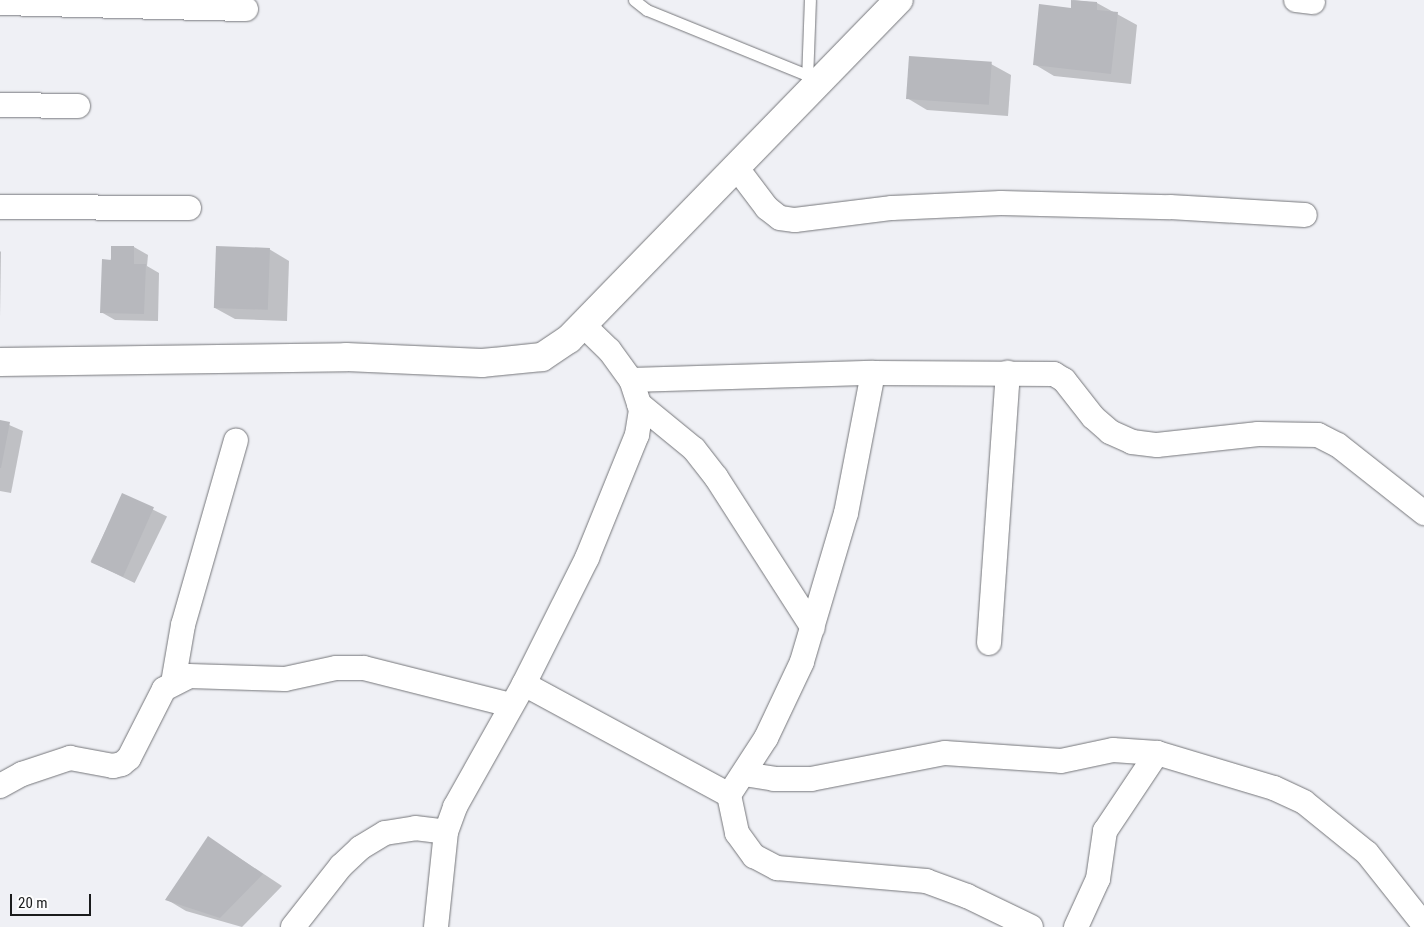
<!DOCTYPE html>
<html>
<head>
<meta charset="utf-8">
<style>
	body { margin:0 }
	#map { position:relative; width:1424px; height:927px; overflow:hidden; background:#eff0f5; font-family:"Roboto Condensed",sans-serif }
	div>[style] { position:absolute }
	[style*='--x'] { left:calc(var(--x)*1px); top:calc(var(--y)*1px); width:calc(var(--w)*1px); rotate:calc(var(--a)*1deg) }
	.shadow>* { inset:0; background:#0003; transform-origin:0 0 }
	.building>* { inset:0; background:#b7b8bd; transform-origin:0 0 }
	.roads { filter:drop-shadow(0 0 1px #75767a) drop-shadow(0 0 1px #75767a) }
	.service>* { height:11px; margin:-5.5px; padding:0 5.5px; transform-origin:5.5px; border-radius:5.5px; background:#fff }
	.minor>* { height:24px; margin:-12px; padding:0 12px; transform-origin:12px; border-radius:12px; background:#fff }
	.tertiary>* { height:28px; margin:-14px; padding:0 14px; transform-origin:14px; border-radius:14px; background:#fff }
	span { translate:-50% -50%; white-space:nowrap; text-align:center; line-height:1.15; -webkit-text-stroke:4px #fdfdfe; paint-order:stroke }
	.scale { position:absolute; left:10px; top:894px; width:81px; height:22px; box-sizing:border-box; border:2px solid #1a1b1c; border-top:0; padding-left:6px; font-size:15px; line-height:18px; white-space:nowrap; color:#1a1b1c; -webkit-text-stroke:4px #fdfdfe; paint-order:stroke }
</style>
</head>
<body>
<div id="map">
	<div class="shadow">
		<div style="clip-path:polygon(1073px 0,1097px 3px,1137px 25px,1131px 84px,1054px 76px,1034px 64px,1072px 9px)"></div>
		<div style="clip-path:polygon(991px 64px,1011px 75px,1008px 116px,927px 110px,907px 98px)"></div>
		<div style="clip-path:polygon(113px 247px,134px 247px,148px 255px,147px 266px,159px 273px,158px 321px,115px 320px,101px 312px)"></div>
		<div style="clip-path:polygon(269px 249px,289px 261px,287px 321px,235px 319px,215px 308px)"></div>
		<div style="clip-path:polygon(0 251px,1px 252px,0 318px)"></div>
		<div style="clip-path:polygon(0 421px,23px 431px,11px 493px,0 491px)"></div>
		<div style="left:123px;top:495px;width:49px;height:74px;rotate:26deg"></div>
		<div style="clip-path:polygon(209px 838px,282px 886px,242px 927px,186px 911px,166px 899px)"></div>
	</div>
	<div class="building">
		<div style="clip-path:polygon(1071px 0,1097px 2px,1097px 10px,1118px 12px,1111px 74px,1033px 65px,1039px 4px,1071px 8px)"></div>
		<div style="left:909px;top:56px;width:83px;height:43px;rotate:4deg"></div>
		<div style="clip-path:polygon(111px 246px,134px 246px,134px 264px,146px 264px,144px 314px,100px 313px,102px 259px,111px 260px)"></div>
		<div style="left:216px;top:246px;width:54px;height:62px;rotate:2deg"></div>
		<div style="clip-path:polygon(0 420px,10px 422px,1px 468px,0 468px)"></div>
		<div style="left:122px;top:493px;width:35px;height:76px;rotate:24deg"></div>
		<div style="clip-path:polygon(208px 836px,263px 874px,220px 918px,165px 900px)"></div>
	</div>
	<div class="roads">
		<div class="service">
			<div style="--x:634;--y:0;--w:16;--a:38"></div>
			<div style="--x:647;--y:10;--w:173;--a:22.1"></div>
			<div style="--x:807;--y:80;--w:80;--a:-87.9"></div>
		</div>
		<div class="minor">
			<div style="--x:1296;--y:0;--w:17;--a:7"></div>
			<div style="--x:0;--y:3;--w:246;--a:1.4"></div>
			<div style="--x:0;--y:105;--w:78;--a:0.7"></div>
			<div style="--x:736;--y:167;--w:51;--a:52.9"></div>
			<div style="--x:767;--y:208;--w:16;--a:38"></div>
			<div style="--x:780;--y:218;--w:15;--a:8"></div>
			<div style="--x:795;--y:220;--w:98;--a:-7.1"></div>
			<div style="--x:892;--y:208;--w:109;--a:-2.6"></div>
			<div style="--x:1001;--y:203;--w:169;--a:1.4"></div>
			<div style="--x:1170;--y:207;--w:135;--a:3.4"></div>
			<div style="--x:0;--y:207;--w:189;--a:0.3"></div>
			<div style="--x:873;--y:373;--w:143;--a:100.9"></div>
			<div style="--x:846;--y:513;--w:155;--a:106.5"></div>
			<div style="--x:802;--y:662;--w:84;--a:115.3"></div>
			<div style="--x:766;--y:738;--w:68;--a:123"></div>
			<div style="--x:729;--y:795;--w:39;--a:78"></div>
			<div style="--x:737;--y:833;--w:29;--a:54"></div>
			<div style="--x:754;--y:856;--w:26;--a:28"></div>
			<div style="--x:777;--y:868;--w:150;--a:5"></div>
			<div style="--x:926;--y:881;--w:44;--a:20.1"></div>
			<div style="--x:967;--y:896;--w:71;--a:25.8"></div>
			<div style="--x:631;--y:380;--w:242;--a:-1.7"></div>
			<div style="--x:873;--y:373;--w:181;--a:0.3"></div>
			<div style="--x:1054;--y:374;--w:12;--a:31"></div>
			<div style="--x:1064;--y:380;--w:47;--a:51.9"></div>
			<div style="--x:1093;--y:417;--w:23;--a:41"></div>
			<div style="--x:1110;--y:432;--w:24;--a:24"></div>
			<div style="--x:1132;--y:442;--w:25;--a:7"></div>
			<div style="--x:1157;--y:445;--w:102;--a:-6.2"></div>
			<div style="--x:1258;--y:434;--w:60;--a:1"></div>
			<div style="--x:1318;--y:435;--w:22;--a:27"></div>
			<div style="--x:1338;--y:445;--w:110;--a:38.3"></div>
			<div style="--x:639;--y:404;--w:71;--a:39.3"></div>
			<div style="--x:694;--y:449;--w:36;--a:52"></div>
			<div style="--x:716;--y:477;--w:179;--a:57.3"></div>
			<div style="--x:989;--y:643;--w:271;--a:-86"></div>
			<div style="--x:173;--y:683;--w:59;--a:-80.2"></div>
			<div style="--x:183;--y:625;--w:192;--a:-74"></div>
			<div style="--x:524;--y:684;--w:233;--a:28.4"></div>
			<div style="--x:744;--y:774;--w:30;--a:9"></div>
			<div style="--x:774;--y:779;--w:37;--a:0"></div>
			<div style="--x:811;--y:779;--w:136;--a:-11"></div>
			<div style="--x:945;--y:753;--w:116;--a:3.9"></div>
			<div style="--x:1061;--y:761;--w:53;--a:-11.9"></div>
			<div style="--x:1113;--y:750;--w:44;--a:3.9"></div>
			<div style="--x:1157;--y:753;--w:122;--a:16.7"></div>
			<div style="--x:1274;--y:788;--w:33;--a:25"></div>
			<div style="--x:1304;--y:802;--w:81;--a:39"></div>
			<div style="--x:1367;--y:853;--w:92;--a:51.6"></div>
			<div style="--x:0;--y:786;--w:25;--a:-29"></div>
			<div style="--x:22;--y:774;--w:51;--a:-18.4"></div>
			<div style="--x:70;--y:758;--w:44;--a:10.5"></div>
			<div style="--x:113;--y:766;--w:9;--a:-13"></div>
			<div style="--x:122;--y:764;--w:9;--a:-41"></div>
			<div style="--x:129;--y:758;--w:77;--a:-63.1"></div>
			<div style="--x:164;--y:689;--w:28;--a:-27"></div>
			<div style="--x:189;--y:676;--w:96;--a:1.8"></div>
			<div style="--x:285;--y:679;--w:52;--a:-12.2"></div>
			<div style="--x:336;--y:668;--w:28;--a:0"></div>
			<div style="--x:364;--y:668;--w:151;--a:14.2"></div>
			<div style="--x:293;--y:927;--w:78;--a:-51.8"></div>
			<div style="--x:341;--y:866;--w:26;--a:-43"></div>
			<div style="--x:360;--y:848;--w:29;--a:-31"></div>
			<div style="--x:385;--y:833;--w:30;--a:-9"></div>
			<div style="--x:415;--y:828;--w:31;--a:7"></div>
			<div style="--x:436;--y:927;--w:96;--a:-84"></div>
			<div style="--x:446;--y:832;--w:27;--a:-70"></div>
			<div style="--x:455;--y:807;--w:141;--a:-60.7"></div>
			<div style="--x:524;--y:684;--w:141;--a:-63.4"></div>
			<div style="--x:587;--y:558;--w:133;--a:-67.9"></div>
			<div style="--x:637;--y:435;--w:25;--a:-81"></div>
			<div style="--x:641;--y:410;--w:32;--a:-108"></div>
			<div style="--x:631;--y:380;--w:37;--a:-126"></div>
			<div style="--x:609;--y:350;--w:36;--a:-136"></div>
			<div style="--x:1076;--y:927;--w:53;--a:-65.4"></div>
			<div style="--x:1098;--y:879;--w:49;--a:-81.7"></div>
			<div style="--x:1105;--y:831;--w:94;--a:-56.3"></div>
		</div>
		<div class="tertiary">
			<div style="--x:0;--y:362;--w:346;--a:-0.8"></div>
			<div style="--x:346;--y:357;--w:136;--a:2.5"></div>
			<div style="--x:482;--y:363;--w:60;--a:-5.7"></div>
			<div style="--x:542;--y:357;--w:32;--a:-34"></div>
			<div style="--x:569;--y:339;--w:473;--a:-45.8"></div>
		</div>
	</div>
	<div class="scale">20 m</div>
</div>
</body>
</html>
